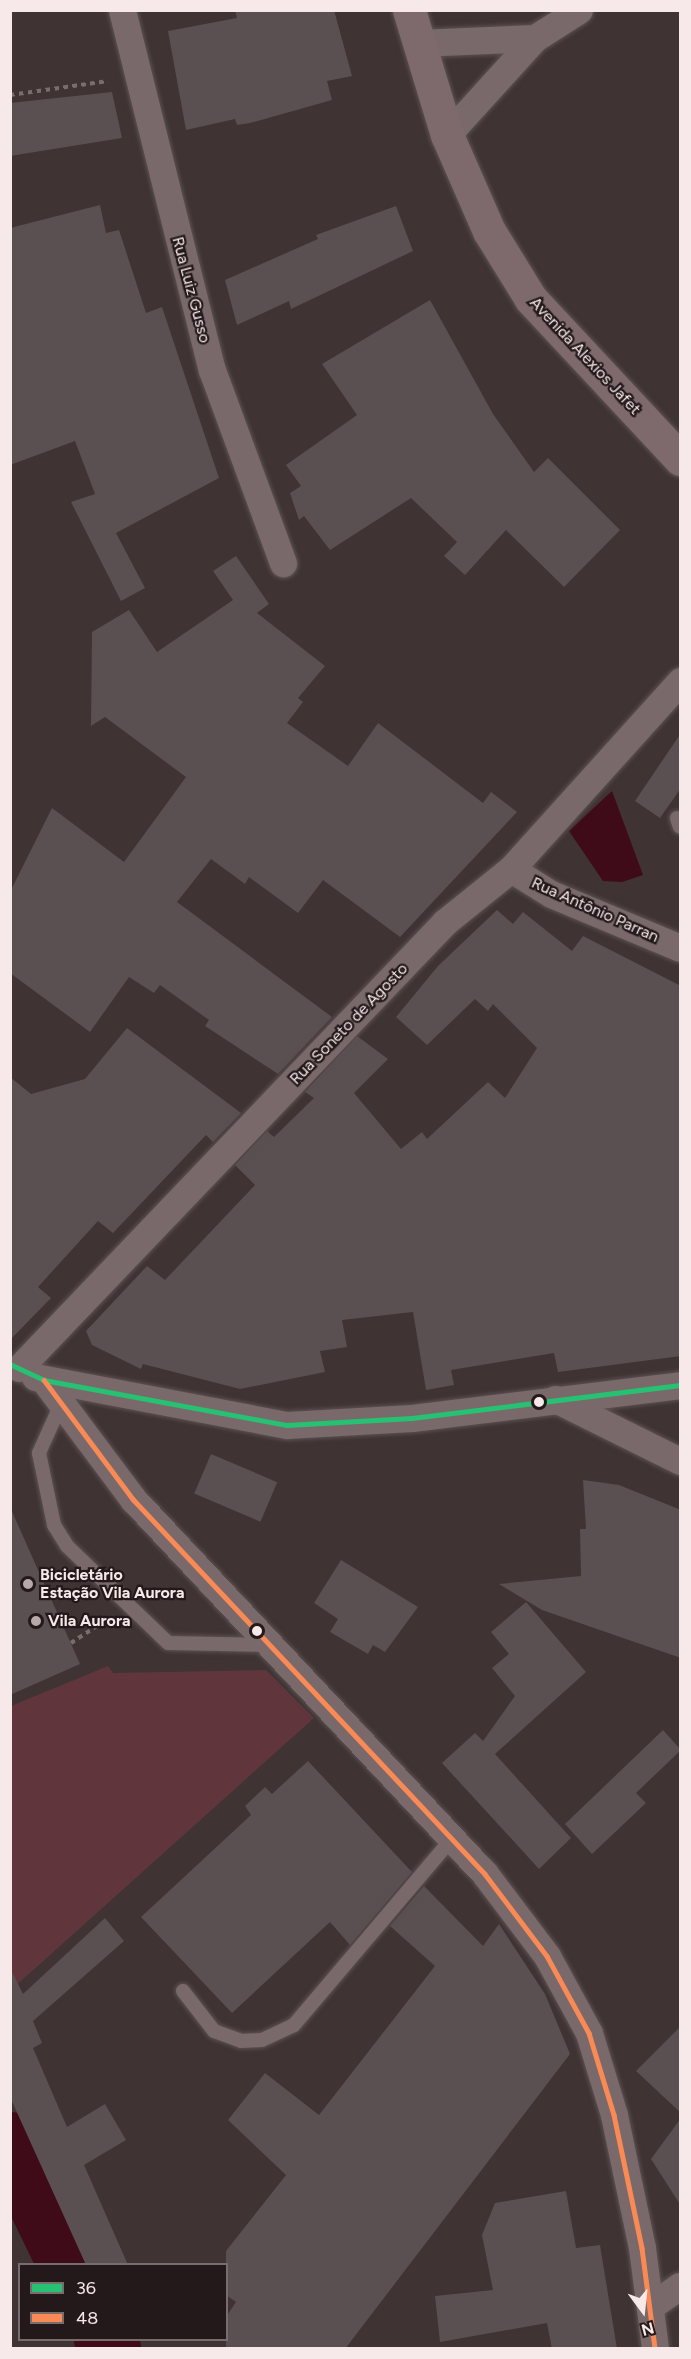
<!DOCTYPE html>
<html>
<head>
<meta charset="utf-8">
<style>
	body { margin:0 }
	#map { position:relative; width:691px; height:2359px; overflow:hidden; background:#3f3334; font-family:Figtree,sans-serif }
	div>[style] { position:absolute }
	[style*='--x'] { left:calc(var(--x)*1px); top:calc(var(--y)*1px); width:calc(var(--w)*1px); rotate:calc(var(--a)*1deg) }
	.green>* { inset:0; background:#60363c }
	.water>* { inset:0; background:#3f0b19 }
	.river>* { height:63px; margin:-31.5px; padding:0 31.5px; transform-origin:31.5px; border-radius:31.5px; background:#3f0b19 }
	.building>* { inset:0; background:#5a5051; transform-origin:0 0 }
	.path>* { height:4px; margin-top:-2px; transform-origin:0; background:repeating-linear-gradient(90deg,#7b6d6f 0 4.5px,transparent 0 9px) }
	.roads { filter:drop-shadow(0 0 2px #5c5152) drop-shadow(0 0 2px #5c5152) }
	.service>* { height:14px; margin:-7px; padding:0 7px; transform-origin:7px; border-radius:7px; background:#7a696a }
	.minor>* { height:27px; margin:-13.5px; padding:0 13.5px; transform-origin:13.5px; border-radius:13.5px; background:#7a696a }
	.secondary>* { height:33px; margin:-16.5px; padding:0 16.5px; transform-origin:16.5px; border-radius:16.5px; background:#7e6a6c }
	.bus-1>* { height:4.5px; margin:-2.25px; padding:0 2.25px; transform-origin:2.25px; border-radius:2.25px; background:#26c172 }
	.bus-2>* { height:4.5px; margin:-2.25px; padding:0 2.25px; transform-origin:2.25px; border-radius:2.25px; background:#f98a56 }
	.dots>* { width:16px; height:16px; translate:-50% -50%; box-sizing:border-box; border:3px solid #23191a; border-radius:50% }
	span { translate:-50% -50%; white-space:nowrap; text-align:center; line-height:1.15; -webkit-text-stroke:4.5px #23191a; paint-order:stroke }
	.street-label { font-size:16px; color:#f7e8e9 }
	.poi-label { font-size:16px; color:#f7e8e9; font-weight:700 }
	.left { translate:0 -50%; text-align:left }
	.frame { position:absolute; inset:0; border:12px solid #f7e8e9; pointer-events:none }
	.legend { position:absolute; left:18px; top:2263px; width:210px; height:78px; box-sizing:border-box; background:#23191a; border:2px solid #786c6d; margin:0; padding:8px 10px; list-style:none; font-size:18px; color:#f7e8e9 }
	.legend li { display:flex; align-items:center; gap:12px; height:30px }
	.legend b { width:30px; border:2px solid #786c6d }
	.north { position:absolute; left:613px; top:2281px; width:60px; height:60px; -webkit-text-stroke:4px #23191a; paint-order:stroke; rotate:165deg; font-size:16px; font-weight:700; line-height:24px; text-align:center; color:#f7e8e9 }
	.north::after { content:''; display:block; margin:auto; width:21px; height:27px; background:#f7e8e9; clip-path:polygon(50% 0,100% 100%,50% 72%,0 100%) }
</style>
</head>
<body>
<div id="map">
	<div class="green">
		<div style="clip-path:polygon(108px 1666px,113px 1673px,266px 1670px,314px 1718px,11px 1990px,11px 1706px)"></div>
	</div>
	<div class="water">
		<div style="clip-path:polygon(612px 791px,643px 875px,622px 882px,603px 881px,569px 831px)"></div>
	</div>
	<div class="river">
		<div style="--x:10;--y:2143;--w:135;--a:64"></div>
		<div style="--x:105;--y:2340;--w:9;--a:63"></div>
	</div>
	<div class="building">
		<div style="clip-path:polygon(235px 10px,334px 10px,352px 76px,327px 81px,332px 100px,250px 123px,237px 125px,235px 119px,186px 130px,168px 31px,237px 18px)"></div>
		<div style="clip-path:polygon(112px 92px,122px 138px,10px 156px,10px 103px)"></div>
		<div style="clip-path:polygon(100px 205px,106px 233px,119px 230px,146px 313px,162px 307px,219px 478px,116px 533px,145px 588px,121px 601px,71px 502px,95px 494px,75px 441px,10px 465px,10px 228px)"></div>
		<div style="clip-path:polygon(396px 206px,413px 251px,291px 309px,289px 301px,237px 325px,225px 280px,318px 239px,316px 235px)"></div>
		<div style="clip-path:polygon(430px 300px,493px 414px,534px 472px,548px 458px,620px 530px,564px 587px,506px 530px,465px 575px,444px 556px,457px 542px,411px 498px,330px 550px,304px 516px,299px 520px,290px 493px,301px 486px,286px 465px,357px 415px,322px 364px)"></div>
		<div style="clip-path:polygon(236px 556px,269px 604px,257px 613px,325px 666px,298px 698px,303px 702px,287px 723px,348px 766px,378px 723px,483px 803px,491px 792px,517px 812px,400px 937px,323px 880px,298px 913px,249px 877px,245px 884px,211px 859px,177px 902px,332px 1017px,278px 1074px,205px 1026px,209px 1020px,160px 985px,154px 993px,129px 977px,90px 1032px,10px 973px,10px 892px,52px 808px,124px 862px,186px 777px,105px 717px,91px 726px,92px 632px,129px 610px,157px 652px,233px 600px,213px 571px)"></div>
		<div style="clip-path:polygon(681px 733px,681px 788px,660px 818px,635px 801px)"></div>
		<div style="clip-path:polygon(497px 910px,513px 924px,523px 912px,572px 951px,583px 936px,681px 986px,681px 1356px,558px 1372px,554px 1353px,451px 1370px,454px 1385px,426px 1390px,413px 1312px,342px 1320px,347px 1347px,320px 1351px,325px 1372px,240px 1389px,143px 1364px,141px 1369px,92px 1345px,86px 1331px,147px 1266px,165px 1280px,255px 1185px,235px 1165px,267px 1131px,274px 1137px,314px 1098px,305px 1092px,357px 1036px,388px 1059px,354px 1093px,401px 1149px,422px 1132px,427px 1139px,488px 1082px,505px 1098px,537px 1048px,493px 1004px,488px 1011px,475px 999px,427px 1045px,396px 1017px,438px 966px)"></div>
		<div style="clip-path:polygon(127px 1028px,241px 1113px,213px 1142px,206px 1135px,113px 1233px,98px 1221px,38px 1287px,51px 1298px,10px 1340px,10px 1077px,31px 1094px,85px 1079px)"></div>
		<div style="left:211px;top:1454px;width:72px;height:43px;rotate:23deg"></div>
		<div style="clip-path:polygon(583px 1480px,619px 1485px,681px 1510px,681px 1658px,542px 1610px,499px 1584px,581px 1576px,580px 1529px,586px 1529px)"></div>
		<div style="clip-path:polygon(10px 1507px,80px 1664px,10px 1695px)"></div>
		<div style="clip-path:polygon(341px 1560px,418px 1607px,385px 1652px,373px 1645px,368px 1654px,330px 1632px,338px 1619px,314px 1603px)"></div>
		<div style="clip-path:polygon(526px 1602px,586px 1672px,495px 1754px,571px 1838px,539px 1869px,442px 1763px,475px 1733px,483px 1741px,515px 1696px,492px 1668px,509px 1654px,491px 1632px)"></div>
		<div style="clip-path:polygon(663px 1730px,681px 1750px,636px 1793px,646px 1803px,592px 1854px,565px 1824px)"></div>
		<div style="clip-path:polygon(308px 1761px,412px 1872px,350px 1945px,330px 1922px,232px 2013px,141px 1917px,251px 1815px,245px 1806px,265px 1787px,272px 1794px)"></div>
		<div style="clip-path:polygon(424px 1886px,483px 1946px,499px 1924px,545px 1994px,570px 2054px,345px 2349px,226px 2349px,226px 2317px,236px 2302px,226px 2295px,226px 2251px,286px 2175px,228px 2120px,265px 2073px,319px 2115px,435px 1966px,390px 1926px)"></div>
		<div style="clip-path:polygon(105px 1918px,124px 1941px,33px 2021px,42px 2043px,33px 2048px,67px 2127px,105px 2104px,126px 2140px,84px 2165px,128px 2265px,86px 2265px,10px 2097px,10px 1968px,23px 1994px)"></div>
		<div style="clip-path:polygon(681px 2026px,681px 2113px,636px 2071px)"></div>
		<div style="clip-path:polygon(681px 2118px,681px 2206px,651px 2159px)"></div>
		<div style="clip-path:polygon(566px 2191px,576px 2248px,600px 2245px,617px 2349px,552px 2349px,547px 2323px,440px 2342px,435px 2296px,493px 2290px,482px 2235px,495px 2203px)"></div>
	</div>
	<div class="path">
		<div style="--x:10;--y:95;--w:99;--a:-8.1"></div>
		<div style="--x:71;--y:1643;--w:45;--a:-33.3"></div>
	</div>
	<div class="roads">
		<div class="service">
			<div style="--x:677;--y:818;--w:9;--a:72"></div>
			<div style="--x:61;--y:1404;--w:54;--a:114.2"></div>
			<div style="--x:39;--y:1453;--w:74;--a:78.2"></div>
			<div style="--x:54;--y:1525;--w:25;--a:58"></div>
			<div style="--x:67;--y:1546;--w:140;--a:43.8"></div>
			<div style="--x:168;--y:1643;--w:102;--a:1.1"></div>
			<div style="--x:183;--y:1991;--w:51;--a:52.2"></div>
			<div style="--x:214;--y:2031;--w:29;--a:20"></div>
			<div style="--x:241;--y:2041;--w:21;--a:-3"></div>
			<div style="--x:262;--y:2040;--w:35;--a:-25"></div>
			<div style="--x:294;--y:2025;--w:244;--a:-49.7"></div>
		</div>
		<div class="minor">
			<div style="--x:122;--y:10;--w:371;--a:76"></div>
			<div style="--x:212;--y:370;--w:206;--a:69.8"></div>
			<div style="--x:418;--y:43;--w:117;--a:-2.4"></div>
			<div style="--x:447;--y:135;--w:131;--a:-47.8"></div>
			<div style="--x:535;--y:38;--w:52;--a:-32.5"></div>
			<div style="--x:511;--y:869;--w:47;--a:32"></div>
			<div style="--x:551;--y:894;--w:140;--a:22.7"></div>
			<div style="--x:19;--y:1368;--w:617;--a:-46.31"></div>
			<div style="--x:445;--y:922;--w:85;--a:-38.8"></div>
			<div style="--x:511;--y:869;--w:253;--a:-48"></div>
			<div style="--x:35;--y:1377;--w:257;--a:10.8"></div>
			<div style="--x:287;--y:1425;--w:125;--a:-3.2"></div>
			<div style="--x:412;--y:1418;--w:270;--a:-7"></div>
			<div style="--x:44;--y:1380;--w:149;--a:53.2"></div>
			<div style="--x:133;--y:1499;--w:514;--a:46.81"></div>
			<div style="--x:485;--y:1874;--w:103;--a:52.9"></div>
			<div style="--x:547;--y:1956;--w:88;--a:61.4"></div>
			<div style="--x:589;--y:2033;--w:86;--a:73"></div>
			<div style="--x:614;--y:2115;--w:136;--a:78.1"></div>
			<div style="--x:642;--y:2248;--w:101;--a:82.6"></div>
			<div style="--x:555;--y:1399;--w:140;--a:26.4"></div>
			<div style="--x:651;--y:2306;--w:35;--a:-35"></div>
		</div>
		<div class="secondary">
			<div style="--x:409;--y:10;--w:131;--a:73.1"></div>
			<div style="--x:447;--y:135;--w:105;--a:66.4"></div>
			<div style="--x:489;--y:231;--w:80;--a:58.3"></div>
			<div style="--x:531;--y:299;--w:219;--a:47"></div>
		</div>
	</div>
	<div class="bus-1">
		<div style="--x:10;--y:1364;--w:38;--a:25"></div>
		<div style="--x:44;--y:1380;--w:247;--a:10.5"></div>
		<div style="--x:287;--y:1425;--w:125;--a:-3.2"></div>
		<div style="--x:412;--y:1418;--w:270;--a:-7"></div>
	</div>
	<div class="bus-2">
		<div style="--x:44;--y:1380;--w:149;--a:53.2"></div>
		<div style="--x:133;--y:1499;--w:514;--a:46.81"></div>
		<div style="--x:485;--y:1874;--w:103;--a:52.9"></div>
		<div style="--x:547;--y:1956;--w:88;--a:61.4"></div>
		<div style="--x:589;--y:2033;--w:86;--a:73"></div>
		<div style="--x:614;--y:2115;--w:136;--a:78.1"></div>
		<div style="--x:642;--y:2248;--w:101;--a:82.6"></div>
	</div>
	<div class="dots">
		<div style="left:539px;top:1402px;background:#f7e8e9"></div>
		<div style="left:28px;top:1584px;background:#b7a9aa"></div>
		<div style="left:36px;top:1621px;background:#b7a9aa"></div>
		<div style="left:257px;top:1631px;background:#f7e8e9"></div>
	</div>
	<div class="street-label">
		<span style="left:191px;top:290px;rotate:75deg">Rua Luiz Gusso</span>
		<span style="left:585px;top:356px;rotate:47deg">Avenida Alexios Jafet</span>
		<span style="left:595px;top:910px;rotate:24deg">Rua Antônio Parran</span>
		<span style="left:349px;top:1024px;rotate:-46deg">Rua Soneto de Agosto</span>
	</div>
	<div class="poi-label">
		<span class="left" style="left:40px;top:1584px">Bicicletário<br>Estação Vila Aurora</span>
		<span class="left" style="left:48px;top:1621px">Vila Aurora</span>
	</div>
	<div class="frame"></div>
	<ul class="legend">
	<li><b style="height:8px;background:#26c172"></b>36</li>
	<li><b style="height:8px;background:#f98a56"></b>48</li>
	</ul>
	<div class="north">N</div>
</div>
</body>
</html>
